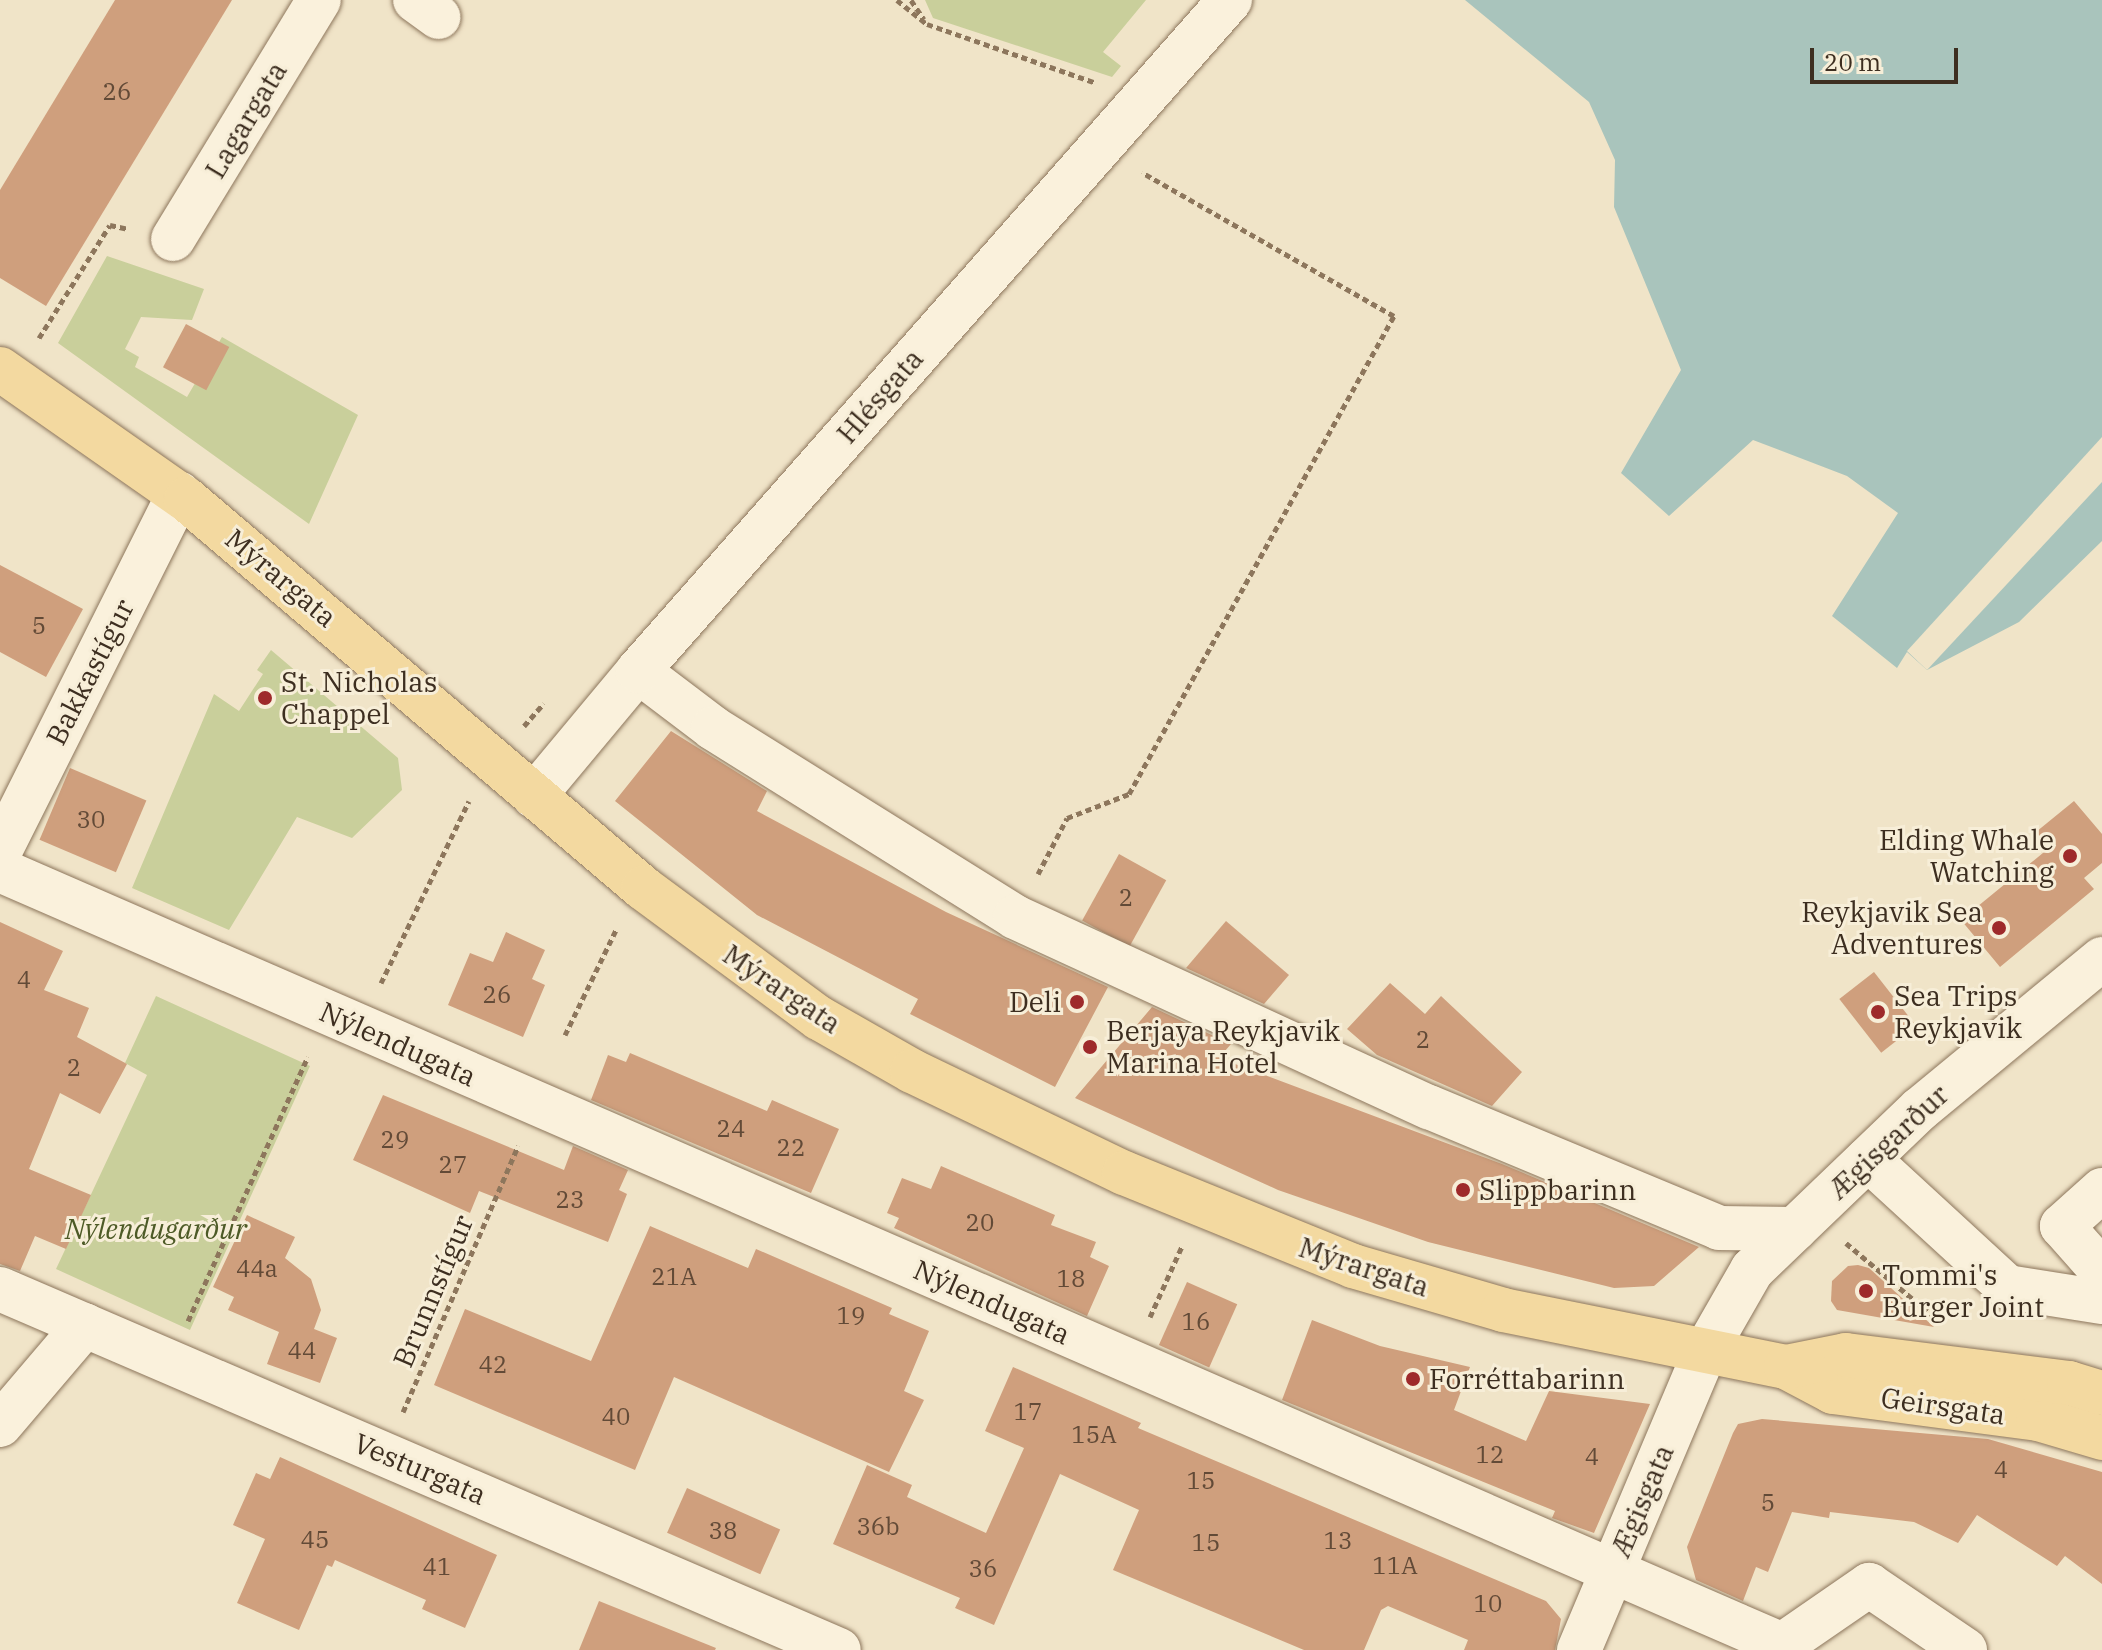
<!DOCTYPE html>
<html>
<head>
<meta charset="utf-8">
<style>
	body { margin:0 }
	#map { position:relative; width:2102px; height:1650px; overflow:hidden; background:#f0e4c8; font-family:"IBM Plex Serif",serif }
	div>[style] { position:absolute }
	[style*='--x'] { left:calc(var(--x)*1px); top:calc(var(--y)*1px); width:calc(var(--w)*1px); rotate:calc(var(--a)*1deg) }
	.green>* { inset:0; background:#c9cf9b }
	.water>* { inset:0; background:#a9c4bc }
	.pier>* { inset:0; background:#f0e4c8 }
	.building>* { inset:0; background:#cf9f7d; transform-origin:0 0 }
	.path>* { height:5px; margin-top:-2.5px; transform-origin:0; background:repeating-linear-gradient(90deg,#8d765c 0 6px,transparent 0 10px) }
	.roads { filter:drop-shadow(0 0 2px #8d765c) drop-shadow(0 0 2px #8d765c) }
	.minor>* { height:44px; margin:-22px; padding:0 22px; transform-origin:22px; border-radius:22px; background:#faf1dc }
	.major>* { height:44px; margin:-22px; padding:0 22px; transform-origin:22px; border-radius:22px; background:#f3d9a0 }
	.dots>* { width:22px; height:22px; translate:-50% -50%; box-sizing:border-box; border:4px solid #f7eed8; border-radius:50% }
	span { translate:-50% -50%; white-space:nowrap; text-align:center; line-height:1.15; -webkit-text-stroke:6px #f7eed8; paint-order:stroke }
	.number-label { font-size:24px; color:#624a37 }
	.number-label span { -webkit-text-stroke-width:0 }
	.street-label { font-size:28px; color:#3d2e20 }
	.poi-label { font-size:28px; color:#3d2e20 }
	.left { translate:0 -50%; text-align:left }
	.right { translate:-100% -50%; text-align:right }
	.park-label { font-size:28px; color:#4d5a26; font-style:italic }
	.scale { position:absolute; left:1810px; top:48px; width:148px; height:36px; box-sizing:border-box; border:4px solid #3d2e20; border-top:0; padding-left:10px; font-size:24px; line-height:28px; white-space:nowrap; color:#3d2e20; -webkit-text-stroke:6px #f7eed8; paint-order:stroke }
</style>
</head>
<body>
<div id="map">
	<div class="green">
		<div style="clip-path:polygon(925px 0,1146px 0,1103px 52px,1121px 66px,1112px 77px,933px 18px)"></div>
		<div style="clip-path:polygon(107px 256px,204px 289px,192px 320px,141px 317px,125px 349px,139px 357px,135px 367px,187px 397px,222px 337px,358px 415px,309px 524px,58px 343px)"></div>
		<div style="clip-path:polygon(271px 650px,398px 758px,402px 790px,352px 838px,297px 817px,229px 930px,132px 888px,214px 694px,239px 711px,263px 674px,257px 670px)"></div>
		<div style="clip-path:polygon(156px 996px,310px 1066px,190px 1330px,56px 1269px,147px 1075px,125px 1063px)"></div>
	</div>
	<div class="water">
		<div style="clip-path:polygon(1465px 0,2102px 0,2102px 541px,2019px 622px,1927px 670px,1907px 652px,1897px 668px,1832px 616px,1898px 513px,1847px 476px,1753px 440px,1669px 516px,1621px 473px,1681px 370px,1614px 207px,1615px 160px,1589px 102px)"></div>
	</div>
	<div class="pier">
		<div style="clip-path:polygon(2102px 437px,2102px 482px,1927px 670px,1907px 651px)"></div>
	</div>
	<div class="building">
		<div style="clip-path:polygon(115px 0,232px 0,46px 306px,0 278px,0 190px)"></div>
		<div style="left:186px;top:324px;width:49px;height:49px;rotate:28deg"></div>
		<div style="clip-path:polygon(0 565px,83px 609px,46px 677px,0 652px)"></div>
		<div style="clip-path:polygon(671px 731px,767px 791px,757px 811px,946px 912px,1108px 987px,1055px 1087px,910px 1014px,918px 999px,757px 915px,615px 801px)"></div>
		<div style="left:70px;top:768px;width:83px;height:78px;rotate:23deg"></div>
		<div style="clip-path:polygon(2074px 801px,2102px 834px,2102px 863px,2084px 878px,2094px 889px,2000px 967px,1961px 920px,2049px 848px,2036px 832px)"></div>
		<div style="left:1119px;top:854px;width:54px;height:76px;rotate:29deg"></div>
		<div style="clip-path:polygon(1226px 921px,1289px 975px,1264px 1004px,1186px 968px)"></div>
		<div style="clip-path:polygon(0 922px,63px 951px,44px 990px,89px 1008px,77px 1037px,127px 1064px,100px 1114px,60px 1093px,29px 1169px,91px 1195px,66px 1249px,35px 1236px,20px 1271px,0 1264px)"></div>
		<div style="clip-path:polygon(506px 932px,545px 950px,532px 979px,545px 985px,523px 1037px,448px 1005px,470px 953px,493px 962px)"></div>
		<div style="left:1874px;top:972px;width:68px;height:44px;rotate:52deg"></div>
		<div style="clip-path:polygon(1390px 983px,1425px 1014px,1441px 996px,1522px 1072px,1492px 1106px,1377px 1055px,1347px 1029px)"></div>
		<div style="clip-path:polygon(1152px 1007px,1231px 1044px,1219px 1058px,1502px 1164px,1699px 1247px,1654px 1286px,1614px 1288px,1428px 1242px,1278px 1190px,1075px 1098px)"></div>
		<div style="clip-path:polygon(630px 1053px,767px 1111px,772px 1100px,839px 1129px,811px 1193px,591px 1100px,608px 1055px,626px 1062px)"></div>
		<div style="clip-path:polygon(383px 1095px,564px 1170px,573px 1146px,628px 1170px,619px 1190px,627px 1194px,608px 1242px,479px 1191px,470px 1213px,353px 1160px)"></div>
		<div style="clip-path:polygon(941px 1166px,1055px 1215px,1051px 1225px,1096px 1242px,1090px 1257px,1109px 1266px,1087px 1316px,894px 1228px,899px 1218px,887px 1213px,902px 1178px,931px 1189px)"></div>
		<div style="clip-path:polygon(247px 1215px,295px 1237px,285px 1258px,311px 1279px,321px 1310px,314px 1329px,337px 1338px,320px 1383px,267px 1364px,279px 1332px,228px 1310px,234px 1297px,213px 1287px)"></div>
		<div style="clip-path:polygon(650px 1226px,748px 1268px,756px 1249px,892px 1308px,889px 1314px,929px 1331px,904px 1391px,924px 1400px,889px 1472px,674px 1377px,635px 1470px,434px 1385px,465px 1309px,591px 1361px)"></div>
		<div style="clip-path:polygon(1858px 1265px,1869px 1268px,1934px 1327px,1837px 1310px,1831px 1301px,1832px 1281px,1848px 1266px)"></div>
		<div style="left:1187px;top:1282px;width:55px;height:69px;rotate:24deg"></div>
		<div style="clip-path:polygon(1312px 1320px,1380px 1346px,1470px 1367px,1454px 1410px,1526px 1441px,1549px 1391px,1650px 1404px,1594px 1533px,1552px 1518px,1555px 1511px,1282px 1400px)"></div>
		<div style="clip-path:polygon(1013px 1367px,1141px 1423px,1138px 1428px,1546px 1601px,1561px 1619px,1555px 1650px,1464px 1650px,1468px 1640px,1388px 1606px,1381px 1610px,1364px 1650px,1304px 1650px,1113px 1570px,1139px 1510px,1060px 1474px,994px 1625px,955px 1608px,960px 1598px,833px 1544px,867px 1465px,912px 1485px,907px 1497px,986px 1533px,1024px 1448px,985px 1431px)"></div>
		<div style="clip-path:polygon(1762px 1419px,1988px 1439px,2102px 1472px,2102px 1584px,2065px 1556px,2057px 1566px,1977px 1515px,1958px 1543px,1914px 1522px,1830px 1512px,1829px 1518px,1792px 1512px,1768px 1572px,1756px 1567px,1743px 1601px,1696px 1580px,1687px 1547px,1733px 1433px,1738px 1424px)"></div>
		<div style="clip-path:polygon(280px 1457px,497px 1555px,465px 1628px,422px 1609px,426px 1600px,335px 1560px,332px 1567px,327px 1565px,299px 1630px,237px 1603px,265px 1539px,233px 1525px,256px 1473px,270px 1479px)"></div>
		<div style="left:687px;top:1488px;width:102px;height:49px;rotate:24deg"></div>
		<div style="clip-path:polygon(599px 1601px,716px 1648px,715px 1650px,579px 1650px)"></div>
	</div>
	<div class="path">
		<div style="--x:897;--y:0;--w:38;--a:39"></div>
		<div style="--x:927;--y:24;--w:179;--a:19.2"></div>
		<div style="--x:911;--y:0;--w:23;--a:56"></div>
		<div style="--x:39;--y:338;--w:133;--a:-57.9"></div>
		<div style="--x:110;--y:225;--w:19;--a:12"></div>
		<div style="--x:524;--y:726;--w:30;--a:-49"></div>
		<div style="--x:1038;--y:874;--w:63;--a:-62.6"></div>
		<div style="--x:1067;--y:818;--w:66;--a:-21.2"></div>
		<div style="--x:1129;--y:794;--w:547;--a:-61"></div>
		<div style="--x:1394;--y:316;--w:290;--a:-150.3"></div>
		<div style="--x:381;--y:983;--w:202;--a:-64.2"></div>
		<div style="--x:565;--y:1035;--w:119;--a:-64.1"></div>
		<div style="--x:1846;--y:1243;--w:114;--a:40"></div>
		<div style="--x:1150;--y:1317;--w:78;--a:-65.7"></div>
		<div style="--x:188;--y:1321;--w:290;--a:-65.6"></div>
		<div style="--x:403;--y:1412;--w:290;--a:-66.6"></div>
	</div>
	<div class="roads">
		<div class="minor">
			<div style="--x:415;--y:0;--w:29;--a:36"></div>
			<div style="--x:173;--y:239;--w:280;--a:-58.6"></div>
			<div style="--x:638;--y:671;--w:94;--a:37.2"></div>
			<div style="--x:713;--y:728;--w:356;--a:32"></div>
			<div style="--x:1015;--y:917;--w:456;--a:24.7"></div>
			<div style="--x:1429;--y:1107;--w:314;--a:22.6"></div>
			<div style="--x:1719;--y:1228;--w:76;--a:0.8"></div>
			<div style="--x:534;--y:796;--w:163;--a:-50.2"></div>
			<div style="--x:638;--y:671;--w:895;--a:-48.58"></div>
			<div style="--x:0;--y:851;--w:400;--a:-63.4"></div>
			<div style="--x:0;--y:870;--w:1943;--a:23.5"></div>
			<div style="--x:1782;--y:1645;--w:106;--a:-34.6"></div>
			<div style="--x:1869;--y:1585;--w:116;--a:34.1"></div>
			<div style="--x:1868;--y:1159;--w:189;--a:42.6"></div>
			<div style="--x:2007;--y:1287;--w:96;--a:9"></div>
			<div style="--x:2102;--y:1190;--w:54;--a:138"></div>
			<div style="--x:2062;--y:1226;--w:60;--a:48.4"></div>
			<div style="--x:0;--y:1289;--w:913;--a:23.28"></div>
			<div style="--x:0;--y:1425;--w:131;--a:-49.6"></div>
			<div style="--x:1579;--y:1650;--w:324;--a:-67.1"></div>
			<div style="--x:1705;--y:1352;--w:95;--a:-60.2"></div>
			<div style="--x:1752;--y:1270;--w:233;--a:-43.8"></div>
			<div style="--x:1920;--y:1109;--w:236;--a:-39.5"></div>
		</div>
		<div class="major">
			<div style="--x:0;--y:369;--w:227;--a:35"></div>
			<div style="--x:186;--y:499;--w:600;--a:40.4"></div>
			<div style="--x:643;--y:888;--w:219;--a:36.5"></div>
			<div style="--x:819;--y:1018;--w:107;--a:29.7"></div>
			<div style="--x:912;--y:1071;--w:235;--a:25.7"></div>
			<div style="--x:1124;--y:1173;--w:247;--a:22.1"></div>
			<div style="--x:1353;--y:1266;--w:156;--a:16.3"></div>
			<div style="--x:1503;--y:1310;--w:289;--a:11.4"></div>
			<div style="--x:1786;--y:1367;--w:53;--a:28"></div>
			<div style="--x:1833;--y:1392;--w:207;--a:7.5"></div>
			<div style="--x:2038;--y:1419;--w:67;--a:16.5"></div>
			<div style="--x:1786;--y:1367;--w:61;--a:-11.3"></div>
			<div style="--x:1846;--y:1355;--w:225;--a:7.2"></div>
			<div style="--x:2069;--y:1383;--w:34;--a:17"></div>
		</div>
	</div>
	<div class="dots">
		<div style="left:265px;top:698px;background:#9e2a2b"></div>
		<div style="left:2070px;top:856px;background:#9e2a2b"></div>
		<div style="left:1999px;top:928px;background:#9e2a2b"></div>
		<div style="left:1077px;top:1002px;background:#9e2a2b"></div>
		<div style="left:1878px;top:1012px;background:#9e2a2b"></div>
		<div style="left:1090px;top:1047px;background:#9e2a2b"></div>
		<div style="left:1463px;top:1190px;background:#9e2a2b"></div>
		<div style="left:1866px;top:1291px;background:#9e2a2b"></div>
		<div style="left:1413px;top:1379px;background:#9e2a2b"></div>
	</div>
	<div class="number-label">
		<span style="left:117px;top:92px">26</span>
		<span style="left:39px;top:626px">5</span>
		<span style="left:91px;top:820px">30</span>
		<span style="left:1126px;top:898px">2</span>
		<span style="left:24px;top:980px">4</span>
		<span style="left:497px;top:995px">26</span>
		<span style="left:1423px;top:1040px">2</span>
		<span style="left:74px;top:1068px">2</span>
		<span style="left:731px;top:1129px">24</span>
		<span style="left:395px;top:1140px">29</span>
		<span style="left:791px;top:1148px">22</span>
		<span style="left:453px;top:1165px">27</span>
		<span style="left:570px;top:1200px">23</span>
		<span style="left:980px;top:1223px">20</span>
		<span style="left:257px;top:1269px">44a</span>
		<span style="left:674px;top:1277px">21A</span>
		<span style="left:1071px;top:1279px">18</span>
		<span style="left:851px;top:1316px">19</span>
		<span style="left:1196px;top:1322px">16</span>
		<span style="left:302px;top:1351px">44</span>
		<span style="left:493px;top:1365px">42</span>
		<span style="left:1028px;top:1412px">17</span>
		<span style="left:616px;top:1417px">40</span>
		<span style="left:1094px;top:1435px">15A</span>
		<span style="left:1490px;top:1455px">12</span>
		<span style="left:1592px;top:1457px">4</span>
		<span style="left:2001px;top:1470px">4</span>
		<span style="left:1201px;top:1481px">15</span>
		<span style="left:1768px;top:1503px">5</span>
		<span style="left:878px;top:1527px">36b</span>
		<span style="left:723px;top:1531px">38</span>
		<span style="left:315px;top:1540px">45</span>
		<span style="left:1338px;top:1541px">13</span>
		<span style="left:1206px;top:1543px">15</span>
		<span style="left:1395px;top:1566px">11A</span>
		<span style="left:437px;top:1567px">41</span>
		<span style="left:983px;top:1569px">36</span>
		<span style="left:1488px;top:1604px">10</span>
	</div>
	<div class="street-label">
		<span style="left:246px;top:120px;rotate:-59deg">Lagargata</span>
		<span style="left:880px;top:396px;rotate:-49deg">Hlésgata</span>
		<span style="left:281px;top:578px;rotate:40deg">Mýrargata</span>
		<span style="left:90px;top:672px;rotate:-63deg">Bakkastígur</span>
		<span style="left:782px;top:989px;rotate:34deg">Mýrargata</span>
		<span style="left:398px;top:1044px;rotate:24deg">Nýlendugata</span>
		<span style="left:1888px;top:1142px;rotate:-43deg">Ægisgarður</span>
		<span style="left:1364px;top:1267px;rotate:18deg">Mýrargata</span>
		<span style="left:433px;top:1291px;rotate:-67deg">Brunnstígur</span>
		<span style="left:992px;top:1302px;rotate:24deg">Nýlendugata</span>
		<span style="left:1943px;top:1406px;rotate:8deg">Geirsgata</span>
		<span style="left:420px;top:1469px;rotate:23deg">Vesturgata</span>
		<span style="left:1642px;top:1501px;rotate:-67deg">Ægisgata</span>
	</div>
	<div class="poi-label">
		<span class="left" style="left:281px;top:698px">St. Nicholas<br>Chappel</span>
		<span class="right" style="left:2054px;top:856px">Elding Whale<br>Watching</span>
		<span class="right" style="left:1983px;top:928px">Reykjavik Sea<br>Adventures</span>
		<span class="left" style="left:1894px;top:1012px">Sea Trips<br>Reykjavik</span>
		<span class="right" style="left:1061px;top:1002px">Deli</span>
		<span class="left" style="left:1106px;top:1047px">Berjaya Reykjavik<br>Marina Hotel</span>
		<span class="left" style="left:1479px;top:1190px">Slippbarinn</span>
		<span class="left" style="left:1882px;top:1291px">Tommi's<br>Burger Joint</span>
		<span class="left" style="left:1429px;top:1379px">Forréttabarinn</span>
	</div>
	<div class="park-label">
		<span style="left:156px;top:1229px">Nýlendugarður</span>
	</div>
	<div class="scale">20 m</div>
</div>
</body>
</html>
